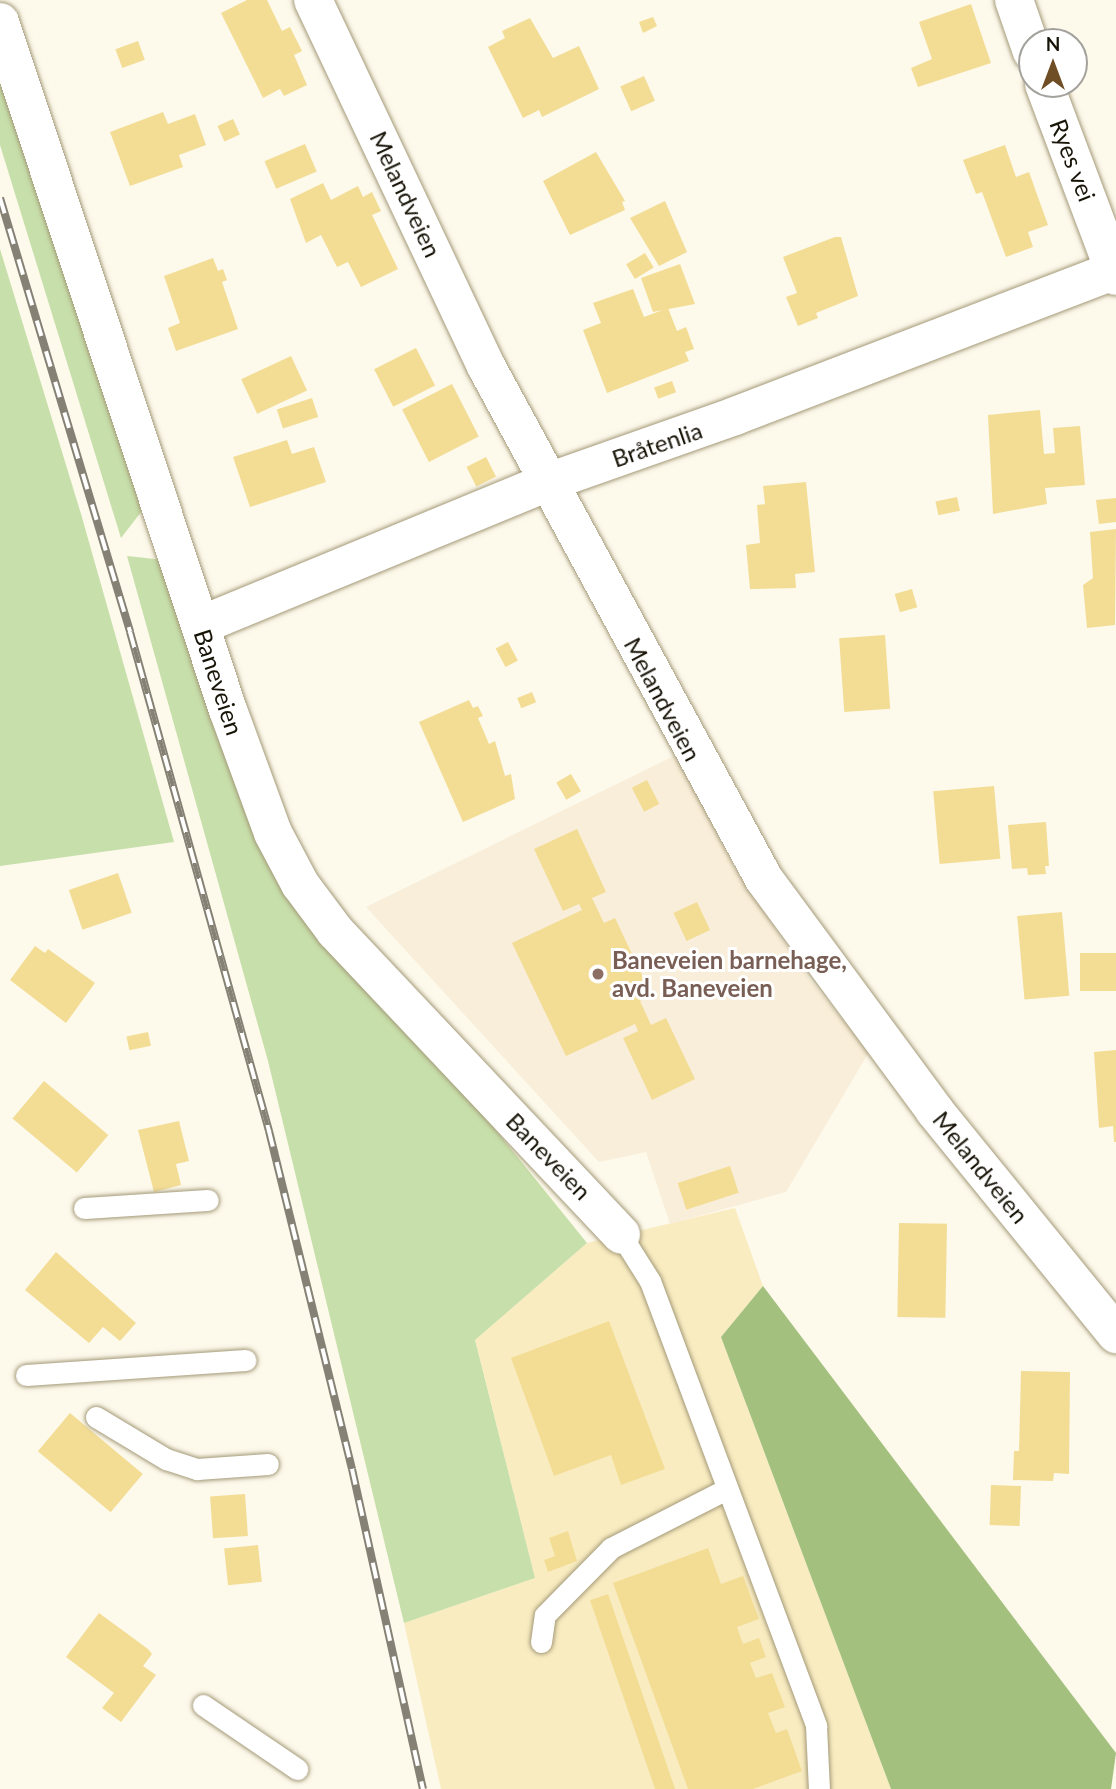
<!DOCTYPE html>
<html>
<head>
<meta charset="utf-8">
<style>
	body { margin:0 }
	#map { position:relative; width:1116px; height:1789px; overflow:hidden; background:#fdf9eb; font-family:Lato,sans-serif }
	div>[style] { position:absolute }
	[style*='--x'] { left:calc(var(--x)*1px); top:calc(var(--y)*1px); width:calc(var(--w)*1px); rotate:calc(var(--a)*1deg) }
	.built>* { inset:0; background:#f9ecc1 }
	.education>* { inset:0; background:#f9eed9 }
	.green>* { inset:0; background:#c7dfaa }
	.forest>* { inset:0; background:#a4c07f }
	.building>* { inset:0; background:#f3dd95; transform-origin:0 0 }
	.roads { filter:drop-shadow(0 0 2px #a49a79) drop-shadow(0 0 2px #a49a79) }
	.service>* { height:21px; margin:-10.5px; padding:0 10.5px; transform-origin:10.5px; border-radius:10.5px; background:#fff }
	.minor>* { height:38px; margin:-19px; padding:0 19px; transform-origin:19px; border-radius:19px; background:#fff }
	.rail>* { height:8px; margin-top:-4px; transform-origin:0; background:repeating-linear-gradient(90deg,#fff 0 16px,#858174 0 32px); box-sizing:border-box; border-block:2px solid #858174 }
	.dots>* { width:19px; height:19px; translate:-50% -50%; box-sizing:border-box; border:4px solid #fff; border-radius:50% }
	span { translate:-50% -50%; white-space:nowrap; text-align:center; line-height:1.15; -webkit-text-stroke:6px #fff; paint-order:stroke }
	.street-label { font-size:24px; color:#181408 }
	.education-label { font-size:24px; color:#785e54; font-weight:700 }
	.left { translate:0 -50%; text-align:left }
	.north { position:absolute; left:1018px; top:28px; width:70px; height:70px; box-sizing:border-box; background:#fff; border:2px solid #a3a19c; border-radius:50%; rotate:0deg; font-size:19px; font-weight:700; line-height:28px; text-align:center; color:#181408 }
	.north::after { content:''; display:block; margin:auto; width:24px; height:32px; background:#6f4e25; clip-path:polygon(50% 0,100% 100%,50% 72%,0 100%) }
</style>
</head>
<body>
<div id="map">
	<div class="built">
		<div style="clip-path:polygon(735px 1208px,763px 1286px,721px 1337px,891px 1789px,441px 1789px,404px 1623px,535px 1578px,475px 1340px,587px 1243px)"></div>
	</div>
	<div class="education">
		<div style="clip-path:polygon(678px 754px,734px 868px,809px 979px,869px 1052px,786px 1192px,670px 1224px,646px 1152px,599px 1162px,366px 907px)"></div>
	</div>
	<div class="green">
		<div style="clip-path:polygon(0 22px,145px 507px,121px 538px,0 145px)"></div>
		<div style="clip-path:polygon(0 249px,81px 514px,174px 842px,0 866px)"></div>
		<div style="clip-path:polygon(127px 556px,164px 560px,335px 931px,587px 1243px,475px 1340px,535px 1578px,404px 1623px,268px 1061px)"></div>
	</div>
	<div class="forest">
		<div style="clip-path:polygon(763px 1286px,1116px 1753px,1111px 1789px,891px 1789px,721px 1337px)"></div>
	</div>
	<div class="building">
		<div style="clip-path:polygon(247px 0,267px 0,282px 31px,290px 27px,302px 51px,294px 55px,307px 85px,284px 96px,280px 89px,263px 98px,221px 13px)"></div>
		<div style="clip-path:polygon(971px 4px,991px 63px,918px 87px,911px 68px,932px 59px,919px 22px)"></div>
		<div style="clip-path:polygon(653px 17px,657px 26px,643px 33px,639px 22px)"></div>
		<div style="clip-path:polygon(530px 18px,553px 58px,579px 46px,599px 89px,542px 117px,539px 110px,523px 118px,488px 47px,505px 38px,502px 31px)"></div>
		<div style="left:138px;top:41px;width:20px;height:24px;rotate:70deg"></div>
		<div style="left:644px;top:76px;width:27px;height:26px;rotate:66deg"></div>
		<div style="clip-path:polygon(163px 112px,168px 124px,195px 114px,206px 145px,179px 155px,183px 167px,130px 186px,110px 132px)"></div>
		<div style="left:233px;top:119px;width:17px;height:17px;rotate:66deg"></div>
		<div style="left:305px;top:144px;width:30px;height:44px;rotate:67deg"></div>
		<div style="clip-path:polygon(1005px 145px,1016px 177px,1029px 172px,1048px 225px,1028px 232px,1033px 247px,1006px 257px,982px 192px,976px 194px,963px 160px)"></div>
		<div style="clip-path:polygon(596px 152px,625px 201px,622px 202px,625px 210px,570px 235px,543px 181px)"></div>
		<div style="clip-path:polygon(323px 183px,331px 200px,358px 186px,363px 197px,372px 192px,381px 211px,372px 215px,398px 269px,361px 287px,348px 262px,337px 267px,321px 235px,306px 243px,290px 199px)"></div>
		<div style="clip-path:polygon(665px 201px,687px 252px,659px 266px,630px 218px)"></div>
		<div style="clip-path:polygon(835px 237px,841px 237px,858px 296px,816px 313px,818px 318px,798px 326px,786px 297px,797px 293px,783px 257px)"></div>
		<div style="left:645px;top:253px;width:17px;height:22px;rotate:59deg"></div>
		<div style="clip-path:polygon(213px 258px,218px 271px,223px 269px,227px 280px,222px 282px,238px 329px,176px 351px,168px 328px,180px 323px,164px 276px)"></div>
		<div style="clip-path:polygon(680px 264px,695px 304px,653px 312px,641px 278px)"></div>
		<div style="clip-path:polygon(633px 289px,644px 317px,668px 308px,677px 331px,686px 327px,694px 349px,685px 352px,689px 361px,607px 393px,583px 330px,601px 323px,593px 303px)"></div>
		<div style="left:416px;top:348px;width:42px;height:47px;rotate:63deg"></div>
		<div style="left:291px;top:356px;width:38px;height:55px;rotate:65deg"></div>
		<div style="left:672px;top:381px;width:12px;height:19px;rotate:70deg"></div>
		<div style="left:452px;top:384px;width:59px;height:56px;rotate:63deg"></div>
		<div style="left:312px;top:398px;width:20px;height:37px;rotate:72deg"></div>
		<div style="clip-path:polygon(1040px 410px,1044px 454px,1055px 453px,1053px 428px,1080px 426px,1085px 485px,1045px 488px,1047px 504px,993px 514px,988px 415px)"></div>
		<div style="clip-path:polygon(287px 440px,292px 454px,314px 447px,326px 482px,250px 507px,233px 457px)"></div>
		<div style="left:486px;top:457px;width:22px;height:22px;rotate:63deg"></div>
		<div style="clip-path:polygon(806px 482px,815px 572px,795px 574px,796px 588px,750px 589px,746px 545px,760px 543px,757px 505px,765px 504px,763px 486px)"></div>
		<div style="left:957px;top:497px;width:14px;height:22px;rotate:78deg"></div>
		<div style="clip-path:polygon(1116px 498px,1116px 522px,1099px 524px,1096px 500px)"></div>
		<div style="clip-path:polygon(1116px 529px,1115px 625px,1087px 628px,1083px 585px,1093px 578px,1090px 532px)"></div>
		<div style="left:912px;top:589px;width:19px;height:18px;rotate:74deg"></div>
		<div style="left:885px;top:635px;width:74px;height:46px;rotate:86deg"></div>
		<div style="left:508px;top:642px;width:21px;height:14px;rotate:62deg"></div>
		<div style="left:532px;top:692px;width:11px;height:16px;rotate:68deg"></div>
		<div style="clip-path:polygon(469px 700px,473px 708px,478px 706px,483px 716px,478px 718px,489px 744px,495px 741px,505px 776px,511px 774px,515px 799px,463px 822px,419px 722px)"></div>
		<div style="left:571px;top:774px;width:20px;height:17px;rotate:60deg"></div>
		<div style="left:647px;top:780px;width:27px;height:17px;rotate:63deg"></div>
		<div style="left:994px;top:786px;width:73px;height:61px;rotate:85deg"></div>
		<div style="clip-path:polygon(1046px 822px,1049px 866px,1045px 866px,1046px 874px,1028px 875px,1027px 868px,1012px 869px,1008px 825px)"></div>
		<div style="clip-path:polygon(577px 829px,606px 892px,592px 898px,604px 923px,615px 918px,651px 994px,640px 1001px,651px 1025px,666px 1018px,695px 1079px,652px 1100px,623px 1038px,638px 1031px,635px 1024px,566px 1056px,512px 943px,582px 910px,579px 904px,563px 911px,534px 849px)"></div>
		<div style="left:118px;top:873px;width:42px;height:52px;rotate:71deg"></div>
		<div style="left:697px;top:902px;width:31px;height:26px;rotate:65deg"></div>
		<div style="left:1062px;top:912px;width:84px;height:45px;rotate:85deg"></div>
		<div style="clip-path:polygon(35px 946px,45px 953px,48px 949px,95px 983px,66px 1023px,10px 980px)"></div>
		<div style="left:1116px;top:953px;width:38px;height:36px;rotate:90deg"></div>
		<div style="left:148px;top:1032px;width:14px;height:22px;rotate:78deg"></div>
		<div style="clip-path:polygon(1116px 1050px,1116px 1142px,1114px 1142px,1113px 1126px,1099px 1128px,1094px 1052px)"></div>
		<div style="left:44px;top:1081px;width:84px;height:49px;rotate:40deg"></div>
		<div style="clip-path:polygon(179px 1121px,189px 1161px,176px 1164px,181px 1185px,154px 1192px,138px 1130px)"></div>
		<div style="left:730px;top:1166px;width:28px;height:55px;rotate:72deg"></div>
		<div style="left:899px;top:1223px;width:48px;height:94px;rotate:1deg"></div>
		<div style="clip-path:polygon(56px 1252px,136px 1323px,120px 1341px,103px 1327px,89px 1343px,25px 1290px)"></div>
		<div style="clip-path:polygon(609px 1321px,665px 1469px,621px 1485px,611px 1455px,554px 1476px,511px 1358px)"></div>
		<div style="clip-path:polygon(1021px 1371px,1070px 1372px,1069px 1474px,1054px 1473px,1053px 1481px,1013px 1480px,1014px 1451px,1019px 1451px)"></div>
		<div style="left:70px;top:1413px;width:95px;height:50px;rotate:40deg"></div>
		<div style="left:991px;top:1485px;width:30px;height:40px;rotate:2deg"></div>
		<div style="left:245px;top:1494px;width:42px;height:35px;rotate:86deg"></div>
		<div style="clip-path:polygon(568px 1531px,577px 1561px,548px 1572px,544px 1560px,555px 1556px,549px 1538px)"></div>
		<div style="left:258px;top:1545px;width:37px;height:34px;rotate:84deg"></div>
		<div style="clip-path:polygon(708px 1548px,721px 1584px,743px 1576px,759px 1619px,737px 1627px,743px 1644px,759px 1638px,766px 1657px,750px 1663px,756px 1678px,772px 1673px,785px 1707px,768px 1713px,776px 1733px,787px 1729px,802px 1771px,753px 1789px,688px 1789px,613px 1583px)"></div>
		<div style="left:608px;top:1594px;width:207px;height:19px;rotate:71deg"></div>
		<div style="clip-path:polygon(99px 1613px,148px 1649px,152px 1654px,143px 1666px,156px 1675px,121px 1722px,102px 1708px,114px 1693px,66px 1657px)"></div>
	</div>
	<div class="roads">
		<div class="service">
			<div style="--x:84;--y:1208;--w:124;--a:-3.7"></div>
			<div style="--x:621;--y:1235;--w:54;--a:57.8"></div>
			<div style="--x:650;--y:1281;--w:475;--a:69.5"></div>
			<div style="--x:816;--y:1726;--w:63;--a:87.3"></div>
			<div style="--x:26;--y:1375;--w:220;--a:-3.9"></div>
			<div style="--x:96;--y:1417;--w:82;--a:31"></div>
			<div style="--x:166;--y:1459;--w:33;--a:18"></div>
			<div style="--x:197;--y:1469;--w:71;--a:-4"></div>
			<div style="--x:541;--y:1642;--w:27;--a:-82"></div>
			<div style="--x:545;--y:1615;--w:94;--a:-45.4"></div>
			<div style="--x:611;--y:1548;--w:130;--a:-27"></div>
			<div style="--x:203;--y:1705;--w:114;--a:34.2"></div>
		</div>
		<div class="minor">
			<div style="--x:313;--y:0;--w:405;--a:64.7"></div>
			<div style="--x:486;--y:366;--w:583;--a:61.55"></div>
			<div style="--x:764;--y:879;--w:287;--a:53.6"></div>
			<div style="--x:934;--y:1110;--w:289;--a:50.9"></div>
			<div style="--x:1014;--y:0;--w:55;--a:70.9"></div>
			<div style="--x:0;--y:22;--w:725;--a:71.67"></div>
			<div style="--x:228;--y:710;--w:131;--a:69.9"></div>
			<div style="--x:273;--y:833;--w:58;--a:62.1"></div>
			<div style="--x:300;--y:884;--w:59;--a:53.3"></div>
			<div style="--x:335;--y:931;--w:417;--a:46.7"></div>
			<div style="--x:1044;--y:84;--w:205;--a:69.4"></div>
			<div style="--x:201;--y:625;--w:375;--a:-22.4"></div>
			<div style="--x:548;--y:482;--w:198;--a:-19.4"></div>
			<div style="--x:735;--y:416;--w:408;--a:-21"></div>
		</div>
	</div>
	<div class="rail">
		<div style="--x:0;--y:198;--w:453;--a:73.3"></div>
		<div style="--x:130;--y:632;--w:518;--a:74.43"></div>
		<div style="--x:269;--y:1131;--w:348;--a:76.2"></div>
		<div style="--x:352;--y:1469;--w:328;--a:77.5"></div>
	</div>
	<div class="dots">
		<div style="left:598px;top:974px;background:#8d6e63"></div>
	</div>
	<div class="street-label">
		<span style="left:1073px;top:160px;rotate:69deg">Ryes vei</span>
		<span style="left:406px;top:194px;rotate:65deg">Melandveien</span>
		<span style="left:657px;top:444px;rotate:-19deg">Bråtenlia</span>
		<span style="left:219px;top:682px;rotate:72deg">Baneveien</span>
		<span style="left:663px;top:699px;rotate:62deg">Melandveien</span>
		<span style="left:549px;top:1156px;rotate:46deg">Baneveien</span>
		<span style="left:981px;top:1167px;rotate:51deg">Melandveien</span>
	</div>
	<div class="education-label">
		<span class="left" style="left:612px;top:974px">Baneveien barnehage,<br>avd. Baneveien</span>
	</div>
	<div class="north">N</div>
</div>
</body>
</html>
